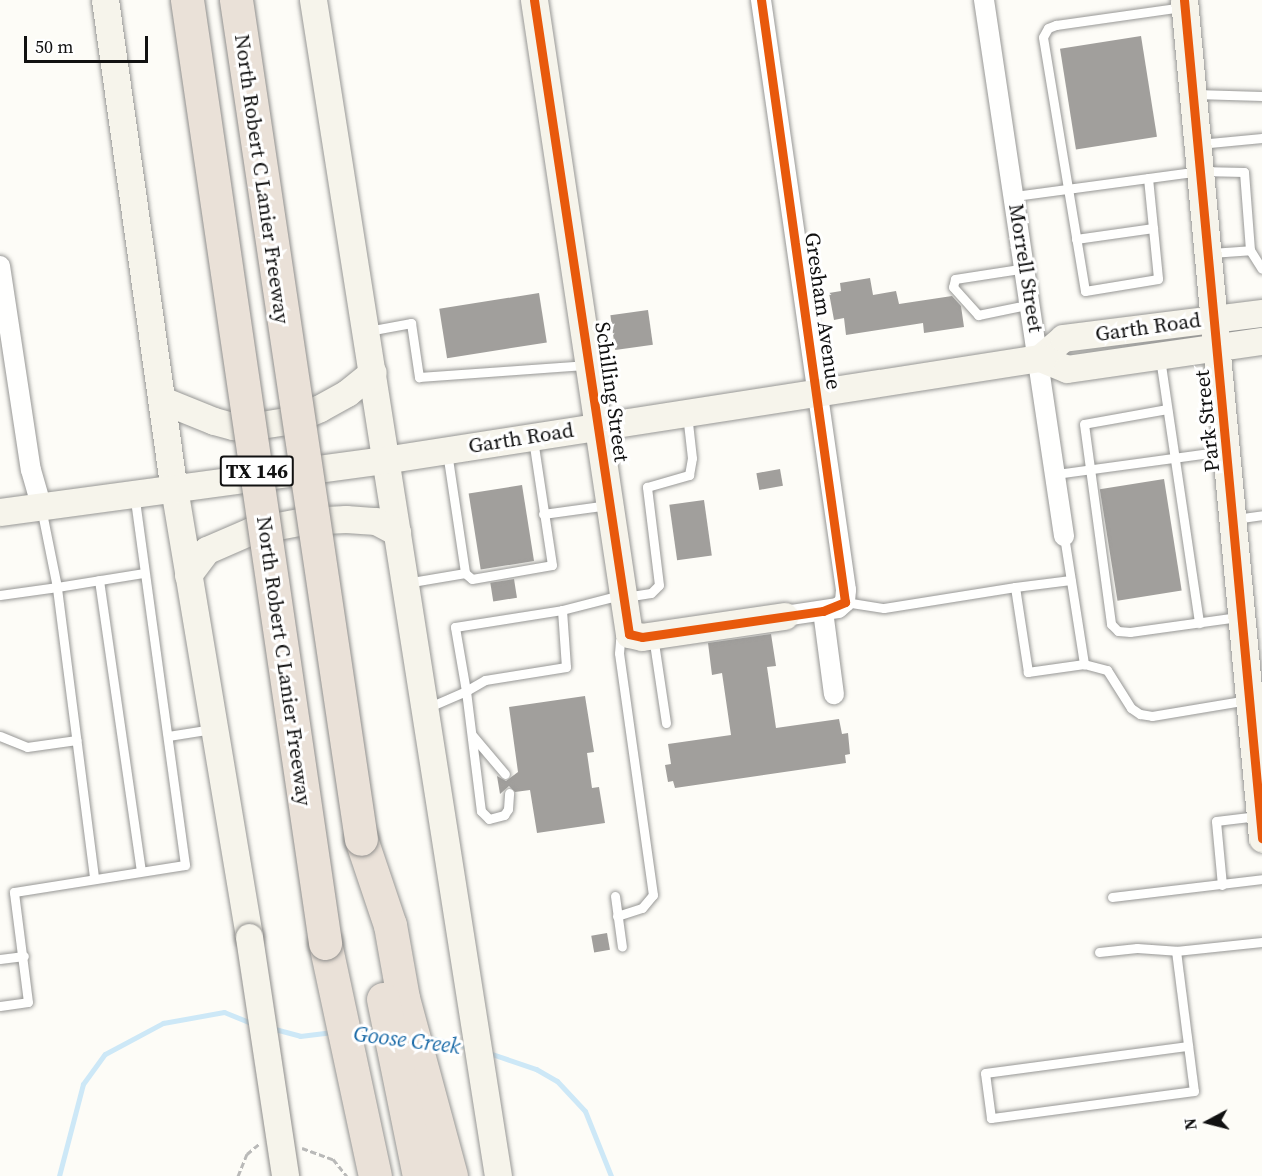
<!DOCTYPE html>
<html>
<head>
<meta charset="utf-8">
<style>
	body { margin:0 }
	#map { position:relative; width:1262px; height:1176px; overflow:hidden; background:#fdfcf7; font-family:"Source Serif 4",serif }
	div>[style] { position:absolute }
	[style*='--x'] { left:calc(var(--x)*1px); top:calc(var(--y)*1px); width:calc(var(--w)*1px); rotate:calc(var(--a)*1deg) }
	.stream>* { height:5px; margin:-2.5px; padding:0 2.5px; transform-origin:2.5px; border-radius:2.5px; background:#cde8f7 }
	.building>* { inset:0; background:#a19f9c; transform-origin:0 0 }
	.path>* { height:3px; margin-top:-1.5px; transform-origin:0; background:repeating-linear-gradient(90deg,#b9b9b8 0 6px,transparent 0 9px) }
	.roads { filter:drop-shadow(0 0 2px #979795) drop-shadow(0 0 2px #979795) }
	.lane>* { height:9px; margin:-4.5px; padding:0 4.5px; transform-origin:4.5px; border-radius:4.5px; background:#fffffe }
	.street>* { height:20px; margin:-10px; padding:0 10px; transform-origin:10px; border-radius:10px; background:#fffffe }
	.secondary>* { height:27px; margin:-13.5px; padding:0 13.5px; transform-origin:13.5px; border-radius:13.5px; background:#f6f4eb }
	.highway>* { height:33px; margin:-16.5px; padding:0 16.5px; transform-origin:16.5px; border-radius:16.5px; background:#eae1d8 }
	.bridges { filter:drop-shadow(0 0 2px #8e8d8b) drop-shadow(0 0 2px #8e8d8b) }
	.secondary-bridge>* { height:27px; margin:-13.5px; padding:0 13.5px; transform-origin:13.5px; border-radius:13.5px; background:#f6f4eb }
	.highway-bridge>* { height:33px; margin:-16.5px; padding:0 16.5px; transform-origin:16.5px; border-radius:16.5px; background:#eae1d8 }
	.cycleway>* { height:9px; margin:-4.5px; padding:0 4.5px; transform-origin:4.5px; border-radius:4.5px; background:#e8590c }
	span { translate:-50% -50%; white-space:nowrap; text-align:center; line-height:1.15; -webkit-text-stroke:6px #fff; paint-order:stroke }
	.shield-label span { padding:2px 4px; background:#fff; border:2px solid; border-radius:4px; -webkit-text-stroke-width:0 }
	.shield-label { font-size:20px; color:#111; font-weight:700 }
	.street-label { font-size:21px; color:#111 }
	.water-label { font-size:22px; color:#1768a6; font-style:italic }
	.north { position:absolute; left:1178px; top:1092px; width:60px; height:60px; -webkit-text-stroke:4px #fff; paint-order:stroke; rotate:263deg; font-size:16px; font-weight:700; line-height:24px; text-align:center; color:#111 }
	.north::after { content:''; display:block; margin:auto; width:21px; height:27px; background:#111; clip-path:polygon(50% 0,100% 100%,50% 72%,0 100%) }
	.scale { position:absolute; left:24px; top:36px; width:124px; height:27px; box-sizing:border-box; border:3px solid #111; border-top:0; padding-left:8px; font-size:18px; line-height:21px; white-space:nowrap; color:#111; -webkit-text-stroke:4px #fff; paint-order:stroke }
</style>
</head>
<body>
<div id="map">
	<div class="stream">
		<div style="--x:271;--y:1028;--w:30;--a:15"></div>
		<div style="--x:300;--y:1036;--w:33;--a:-7"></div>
		<div style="--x:354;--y:1030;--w:23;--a:2"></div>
		<div style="--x:425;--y:1037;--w:45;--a:12.8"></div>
		<div style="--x:486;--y:1052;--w:53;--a:18.8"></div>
		<div style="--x:536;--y:1069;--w:24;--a:30"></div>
		<div style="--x:557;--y:1081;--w:41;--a:47"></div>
		<div style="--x:585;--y:1111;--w:70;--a:68.2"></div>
		<div style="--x:59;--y:1176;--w:95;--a:-75.4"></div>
		<div style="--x:83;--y:1084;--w:37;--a:-54"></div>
		<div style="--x:105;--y:1054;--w:66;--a:-28.1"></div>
		<div style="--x:163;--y:1023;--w:62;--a:-10.2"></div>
		<div style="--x:224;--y:1012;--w:31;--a:22"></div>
	</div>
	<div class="building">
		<div style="left:1141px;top:36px;width:102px;height:82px;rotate:81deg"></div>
		<div style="clip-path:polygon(870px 278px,873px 295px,896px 291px,899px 304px,952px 296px,961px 306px,964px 327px,924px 333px,923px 323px,846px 335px,844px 318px,834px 320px,829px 293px,841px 291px,840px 283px)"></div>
		<div style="left:539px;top:293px;width:50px;height:101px;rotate:81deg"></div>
		<div style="left:648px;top:310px;width:35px;height:38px;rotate:82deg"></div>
		<div style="left:780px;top:469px;width:17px;height:24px;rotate:80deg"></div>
		<div style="left:1164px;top:479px;width:113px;height:65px;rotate:81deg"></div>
		<div style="left:522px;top:485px;width:77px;height:54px;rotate:81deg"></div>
		<div style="left:704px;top:500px;width:56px;height:35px;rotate:82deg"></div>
		<div style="left:514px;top:579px;width:19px;height:24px;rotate:81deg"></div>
		<div style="clip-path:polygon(771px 634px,776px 666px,767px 667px,776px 728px,839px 719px,842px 734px,848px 733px,850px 754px,845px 755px,846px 763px,675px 788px,673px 781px,668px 782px,665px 765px,671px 764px,668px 744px,731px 735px,722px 673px,712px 675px,708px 643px)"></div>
		<div style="clip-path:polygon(585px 696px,594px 752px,587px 753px,592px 788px,599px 787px,605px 823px,537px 833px,530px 790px,515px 792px,509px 786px,500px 794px,497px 776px,506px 781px,518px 772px,509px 707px)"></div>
		<div style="left:607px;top:933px;width:17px;height:16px;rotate:80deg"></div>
	</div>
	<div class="path">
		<div style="--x:302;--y:1148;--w:33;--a:20"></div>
		<div style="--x:333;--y:1159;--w:22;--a:51"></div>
		<div style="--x:238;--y:1176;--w:24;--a:-68"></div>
		<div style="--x:247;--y:1154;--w:17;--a:-40"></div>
	</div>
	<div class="roads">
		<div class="lane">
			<div style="--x:1195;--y:94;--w:67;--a:1.7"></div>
			<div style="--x:1199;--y:144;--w:63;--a:-5.4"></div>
			<div style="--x:1148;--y:178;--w:101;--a:84.3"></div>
			<div style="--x:1158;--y:279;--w:74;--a:170.7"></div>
			<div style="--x:1085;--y:291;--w:257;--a:-99.4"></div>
			<div style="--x:1043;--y:37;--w:10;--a:-61"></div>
			<div style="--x:1048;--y:28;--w:9;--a:-21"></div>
			<div style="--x:1056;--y:25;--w:127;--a:-8.1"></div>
			<div style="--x:1015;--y:196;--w:187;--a:-7.7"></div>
			<div style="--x:1200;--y:171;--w:44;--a:1.3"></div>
			<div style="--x:1244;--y:172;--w:78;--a:85.6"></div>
			<div style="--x:1250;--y:250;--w:22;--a:58"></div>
			<div style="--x:1076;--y:239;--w:78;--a:-8.1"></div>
			<div style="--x:1211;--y:253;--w:39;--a:-4"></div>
			<div style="--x:1026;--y:268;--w:72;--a:171.2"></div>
			<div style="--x:955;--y:279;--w:8;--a:104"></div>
			<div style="--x:953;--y:287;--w:38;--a:48"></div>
			<div style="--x:978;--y:315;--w:54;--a:-11.7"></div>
			<div style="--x:368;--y:331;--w:44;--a:-10.5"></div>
			<div style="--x:411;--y:323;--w:55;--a:81.6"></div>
			<div style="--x:419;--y:377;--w:166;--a:-4.1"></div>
			<div style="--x:1160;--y:358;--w:268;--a:81.6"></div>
			<div style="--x:1167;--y:409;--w:84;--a:169.8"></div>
			<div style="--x:1084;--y:424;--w:202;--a:82.3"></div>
			<div style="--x:1111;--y:624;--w:10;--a:45"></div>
			<div style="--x:1118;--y:631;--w:12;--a:5"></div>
			<div style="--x:1130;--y:632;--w:109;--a:-7.9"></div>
			<div style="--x:447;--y:452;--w:122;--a:81.5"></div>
			<div style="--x:1056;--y:474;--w:169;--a:-7.8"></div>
			<div style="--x:543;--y:514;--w:66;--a:-7.9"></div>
			<div style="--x:1235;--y:519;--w:27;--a:-8"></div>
			<div style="--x:1064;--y:536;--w:130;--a:81.1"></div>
			<div style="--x:1084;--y:664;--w:57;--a:171.9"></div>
			<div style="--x:1028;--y:672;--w:86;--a:-98.7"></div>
			<div style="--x:1015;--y:587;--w:56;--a:-7.1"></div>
			<div style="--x:99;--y:580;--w:294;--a:81.8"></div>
			<div style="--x:406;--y:583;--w:60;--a:-9.6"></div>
			<div style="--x:465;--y:573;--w:9;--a:41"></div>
			<div style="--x:472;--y:579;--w:81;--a:-9.9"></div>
			<div style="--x:552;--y:565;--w:127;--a:-98.6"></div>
			<div style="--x:0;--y:595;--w:58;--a:-8"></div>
			<div style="--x:57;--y:587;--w:81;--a:-101.4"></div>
			<div style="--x:625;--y:597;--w:26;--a:-9"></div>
			<div style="--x:651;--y:593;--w:11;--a:-45"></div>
			<div style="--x:659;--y:585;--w:99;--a:-97"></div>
			<div style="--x:647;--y:487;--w:44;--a:-15.9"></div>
			<div style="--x:689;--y:475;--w:17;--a:-80"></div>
			<div style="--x:692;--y:458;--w:44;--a:-96.5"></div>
			<div style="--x:845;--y:602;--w:39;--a:9"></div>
			<div style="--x:884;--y:608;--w:133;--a:-9.1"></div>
			<div style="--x:562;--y:610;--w:57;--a:86"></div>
			<div style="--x:566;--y:667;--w:82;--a:170.9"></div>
			<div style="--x:485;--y:680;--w:22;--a:150"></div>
			<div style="--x:466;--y:691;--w:65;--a:-99.8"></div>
			<div style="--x:455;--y:627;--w:108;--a:-9"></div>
			<div style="--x:562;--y:610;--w:61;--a:-14.3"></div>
			<div style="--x:653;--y:636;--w:88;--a:81.5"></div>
			<div style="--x:1084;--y:664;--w:24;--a:15"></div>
			<div style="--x:1107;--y:670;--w:45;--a:57.7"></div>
			<div style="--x:1131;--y:708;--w:11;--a:34"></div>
			<div style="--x:1140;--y:714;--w:12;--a:9"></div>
			<div style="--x:1152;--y:716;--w:97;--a:-9.5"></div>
			<div style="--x:427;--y:708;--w:43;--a:-23.6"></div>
			<div style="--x:466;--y:691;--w:121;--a:82.9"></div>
			<div style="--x:481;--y:811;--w:11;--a:45"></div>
			<div style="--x:489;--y:819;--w:16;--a:-15"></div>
			<div style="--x:504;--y:815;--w:7;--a:-56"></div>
			<div style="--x:508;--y:809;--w:16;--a:-86"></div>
			<div style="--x:472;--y:735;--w:51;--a:49.8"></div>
			<div style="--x:0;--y:736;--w:29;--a:22"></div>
			<div style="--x:27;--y:747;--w:50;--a:-8"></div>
			<div style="--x:168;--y:736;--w:45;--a:-9"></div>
			<div style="--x:94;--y:877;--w:292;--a:-97.3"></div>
			<div style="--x:57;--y:587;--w:87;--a:-9.2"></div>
			<div style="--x:1222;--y:885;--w:64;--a:-95.4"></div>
			<div style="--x:1216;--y:821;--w:42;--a:-6.8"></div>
			<div style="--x:615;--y:896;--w:51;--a:82.2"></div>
			<div style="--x:1112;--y:897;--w:151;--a:-6.8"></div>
			<div style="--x:617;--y:916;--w:26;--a:-18"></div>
			<div style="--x:642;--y:908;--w:17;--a:-50"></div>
			<div style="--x:653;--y:895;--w:244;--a:-98"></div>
			<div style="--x:619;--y:653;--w:12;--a:-85"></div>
			<div style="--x:620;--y:641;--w:9;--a:-41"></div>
			<div style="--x:1176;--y:951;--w:141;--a:82.7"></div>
			<div style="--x:1194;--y:1091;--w:205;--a:172.4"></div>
			<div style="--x:991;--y:1118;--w:45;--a:-97.6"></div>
			<div style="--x:985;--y:1073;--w:205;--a:-7.6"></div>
			<div style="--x:1099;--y:952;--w:38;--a:-6"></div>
			<div style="--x:1137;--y:948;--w:39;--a:4"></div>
			<div style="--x:1176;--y:951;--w:86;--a:-6"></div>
			<div style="--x:0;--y:959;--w:24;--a:-7"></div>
			<div style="--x:0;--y:1006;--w:28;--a:-8"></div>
			<div style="--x:28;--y:1002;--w:111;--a:-97.3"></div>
			<div style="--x:14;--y:892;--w:173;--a:-9"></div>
			<div style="--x:185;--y:865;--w:373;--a:-97.8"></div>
		</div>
		<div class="street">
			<div style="--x:761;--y:0;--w:596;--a:81.8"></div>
			<div style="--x:846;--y:590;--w:12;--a:95"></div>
			<div style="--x:845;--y:602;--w:9;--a:139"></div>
			<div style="--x:838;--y:608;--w:55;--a:171.6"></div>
			<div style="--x:984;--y:0;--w:542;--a:81.51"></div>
			<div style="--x:0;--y:266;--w:206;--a:81.4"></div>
			<div style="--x:31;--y:470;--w:37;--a:74"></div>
			<div style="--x:823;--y:611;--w:84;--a:82.5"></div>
		</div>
		<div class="secondary">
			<div style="--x:105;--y:0;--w:493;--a:82"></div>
			<div style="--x:174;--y:488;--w:455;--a:80.5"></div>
			<div style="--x:313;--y:0;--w:1190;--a:81.06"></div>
			<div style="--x:534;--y:0;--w:641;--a:81.48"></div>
			<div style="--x:629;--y:634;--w:13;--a:13"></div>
			<div style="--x:642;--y:637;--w:144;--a:-8.4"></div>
			<div style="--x:1184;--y:0;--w:842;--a:84.68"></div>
			<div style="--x:1040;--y:358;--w:30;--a:-41"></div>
			<div style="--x:1063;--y:338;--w:201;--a:-7.2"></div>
			<div style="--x:162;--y:400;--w:56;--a:22"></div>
			<div style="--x:214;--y:421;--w:20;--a:15"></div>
			<div style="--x:233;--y:426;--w:28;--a:-2"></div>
			<div style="--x:261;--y:425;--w:31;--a:-9"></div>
			<div style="--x:292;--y:420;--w:30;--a:-23"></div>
			<div style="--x:320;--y:408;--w:31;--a:-29"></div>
			<div style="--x:347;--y:393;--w:33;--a:-39"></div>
			<div style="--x:0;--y:512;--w:388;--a:-7.7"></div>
			<div style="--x:384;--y:460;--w:664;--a:-8.84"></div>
			<div style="--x:1040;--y:358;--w:29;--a:22"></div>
			<div style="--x:1067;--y:369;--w:197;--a:-8.2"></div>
			<div style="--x:188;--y:575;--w:31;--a:-53"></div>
			<div style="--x:207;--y:550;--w:48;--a:-23.4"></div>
			<div style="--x:251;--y:531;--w:54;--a:-10.7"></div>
			<div style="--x:304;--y:521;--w:42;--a:-2.7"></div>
			<div style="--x:346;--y:519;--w:30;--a:4"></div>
			<div style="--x:376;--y:521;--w:24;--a:28"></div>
		</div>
		<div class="highway">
			<div style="--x:361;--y:839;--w:91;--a:71.4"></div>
			<div style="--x:390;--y:925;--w:74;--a:79.9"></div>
			<div style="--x:403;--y:998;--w:184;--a:74.9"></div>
			<div style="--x:325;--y:943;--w:238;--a:77.9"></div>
			<div style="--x:383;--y:999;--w:181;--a:78.5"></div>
		</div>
	</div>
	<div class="bridges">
		<div class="secondary-bridge">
			<div style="--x:249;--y:937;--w:242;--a:81.4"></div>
		</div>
		<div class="highway-bridge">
			<div style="--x:187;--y:0;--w:953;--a:81.67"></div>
			<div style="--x:236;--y:0;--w:848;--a:81.53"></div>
		</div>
	</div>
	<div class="cycleway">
		<div style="--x:534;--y:0;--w:641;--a:81.48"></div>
		<div style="--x:629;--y:634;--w:13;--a:13"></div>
		<div style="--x:642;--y:637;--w:183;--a:-8.2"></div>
		<div style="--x:823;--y:611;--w:24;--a:-22"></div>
		<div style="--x:845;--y:602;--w:608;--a:-97.94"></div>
		<div style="--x:1184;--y:0;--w:842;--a:84.68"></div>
	</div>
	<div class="shield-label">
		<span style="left:257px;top:471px">TX 146</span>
	</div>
	<div class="street-label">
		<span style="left:262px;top:179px;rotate:82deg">North Robert C Lanier Freeway</span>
		<span style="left:1026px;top:268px;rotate:81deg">Morrell Street</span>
		<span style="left:823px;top:311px;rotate:82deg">Gresham Avenue</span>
		<span style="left:1148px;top:327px;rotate:-8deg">Garth Road</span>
		<span style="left:612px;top:392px;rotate:82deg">Schilling Street</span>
		<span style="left:1207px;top:421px;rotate:-96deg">Park Street</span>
		<span style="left:521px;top:438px;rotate:-9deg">Garth Road</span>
		<span style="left:284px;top:661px;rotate:82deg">North Robert C Lanier Freeway</span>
	</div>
	<div class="water-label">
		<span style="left:407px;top:1040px;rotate:7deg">Goose Creek</span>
	</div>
	<div class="north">N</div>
	<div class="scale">50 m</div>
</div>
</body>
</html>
